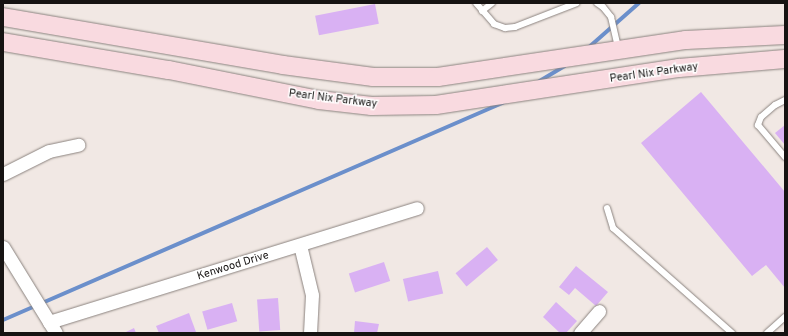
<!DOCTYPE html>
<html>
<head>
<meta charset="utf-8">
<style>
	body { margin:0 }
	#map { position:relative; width:788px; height:336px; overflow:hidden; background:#f1e8e4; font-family:Overpass,sans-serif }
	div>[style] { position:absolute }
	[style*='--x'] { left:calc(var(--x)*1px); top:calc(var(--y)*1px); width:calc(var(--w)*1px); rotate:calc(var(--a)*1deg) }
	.stream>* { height:4px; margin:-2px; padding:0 2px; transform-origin:2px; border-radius:2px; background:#6b8fcb }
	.building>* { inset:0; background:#d9b1f3; transform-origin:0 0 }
	.roads { filter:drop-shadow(0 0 1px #8b837f) drop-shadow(0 0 1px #8b837f) }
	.service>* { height:6px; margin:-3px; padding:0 3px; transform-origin:3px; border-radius:3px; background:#fff }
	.minor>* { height:13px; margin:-6.5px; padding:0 6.5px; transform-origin:6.5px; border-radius:6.5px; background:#fff }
	.secondary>* { height:18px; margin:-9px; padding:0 9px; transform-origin:9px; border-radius:9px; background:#f9dae0 }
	span { translate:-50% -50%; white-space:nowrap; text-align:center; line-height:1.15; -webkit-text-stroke:3px #fff; paint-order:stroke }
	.street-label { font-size:11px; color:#161312 }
	.frame { position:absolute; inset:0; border:4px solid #161312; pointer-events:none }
</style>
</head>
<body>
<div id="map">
	<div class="stream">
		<div style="--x:588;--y:48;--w:68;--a:-41.4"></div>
		<div style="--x:538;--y:82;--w:31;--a:-31"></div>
		<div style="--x:3;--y:320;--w:550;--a:-23.49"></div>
	</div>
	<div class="building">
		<div style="left:375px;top:4px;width:20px;height:61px;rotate:79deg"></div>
		<div style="clip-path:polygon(701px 92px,785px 192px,785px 288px,766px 265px,752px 276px,641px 143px)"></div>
		<div style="clip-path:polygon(785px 125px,785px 145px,775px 133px)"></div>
		<div style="left:487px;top:247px;width:17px;height:41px;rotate:50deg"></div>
		<div style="left:384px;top:262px;width:20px;height:37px;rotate:72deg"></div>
		<div style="clip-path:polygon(576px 266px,608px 292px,596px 306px,575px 288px,569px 295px,559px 287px)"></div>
		<div style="left:438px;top:271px;width:23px;height:36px;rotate:77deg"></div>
		<div style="left:278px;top:298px;width:32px;height:21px;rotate:86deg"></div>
		<div style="clip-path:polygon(556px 302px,577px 321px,566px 333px,560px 333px,543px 317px)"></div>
		<div style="left:232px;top:303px;width:19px;height:31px;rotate:74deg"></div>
		<div style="clip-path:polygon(189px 313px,196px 332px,159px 333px,156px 326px)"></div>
		<div style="clip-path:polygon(355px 321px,379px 324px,377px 333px,354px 333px)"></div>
		<div style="clip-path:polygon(134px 328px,136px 333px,124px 333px)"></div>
	</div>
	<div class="roads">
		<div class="service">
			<div style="--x:476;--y:3;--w:28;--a:49"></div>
			<div style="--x:494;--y:24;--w:12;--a:20"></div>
			<div style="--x:505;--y:28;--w:10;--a:-6"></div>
			<div style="--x:515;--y:27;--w:66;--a:-21.2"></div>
			<div style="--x:597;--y:3;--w:7;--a:34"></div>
			<div style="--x:603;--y:7;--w:13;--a:51"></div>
			<div style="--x:611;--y:17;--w:32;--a:77"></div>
			<div style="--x:482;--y:11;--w:13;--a:-39"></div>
			<div style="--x:785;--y:100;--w:11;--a:153"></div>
			<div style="--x:775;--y:105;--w:18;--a:139"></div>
			<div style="--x:761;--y:117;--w:9;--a:111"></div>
			<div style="--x:758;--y:125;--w:42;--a:49.8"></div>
			<div style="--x:607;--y:208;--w:21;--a:73"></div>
			<div style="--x:613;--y:228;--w:159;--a:41.4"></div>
			<div style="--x:767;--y:333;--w:24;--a:-42"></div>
		</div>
		<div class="minor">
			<div style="--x:3;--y:174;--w:51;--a:-26.6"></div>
			<div style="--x:49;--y:151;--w:30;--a:-12"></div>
			<div style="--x:300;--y:245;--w:51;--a:76.5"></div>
			<div style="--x:312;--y:295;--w:38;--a:93"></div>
			<div style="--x:3;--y:247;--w:101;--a:58.4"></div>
			<div style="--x:49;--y:322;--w:385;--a:-17.2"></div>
			<div style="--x:580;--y:333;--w:29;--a:-49"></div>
		</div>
		<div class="secondary">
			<div style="--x:3;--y:17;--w:284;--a:9.7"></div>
			<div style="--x:283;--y:65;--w:91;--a:7.6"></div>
			<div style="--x:373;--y:77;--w:65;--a:0"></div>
			<div style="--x:438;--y:77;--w:251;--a:-8.5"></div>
			<div style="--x:686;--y:40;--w:99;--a:-2.9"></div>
			<div style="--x:3;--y:42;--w:168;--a:9.6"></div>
			<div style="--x:169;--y:70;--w:153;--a:11.3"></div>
			<div style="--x:319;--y:100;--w:53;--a:6.5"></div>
			<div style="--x:372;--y:106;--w:64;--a:-0.9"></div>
			<div style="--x:436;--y:105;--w:246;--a:-8.7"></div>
			<div style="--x:679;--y:68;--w:106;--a:-4.9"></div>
		</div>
	</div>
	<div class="street-label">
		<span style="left:654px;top:73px;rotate:-8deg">Pearl Nix Parkway</span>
		<span style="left:333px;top:99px;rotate:7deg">Pearl Nix Parkway</span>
		<span style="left:233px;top:266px;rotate:-17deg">Kenwood Drive</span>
	</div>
	<div class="frame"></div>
</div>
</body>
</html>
